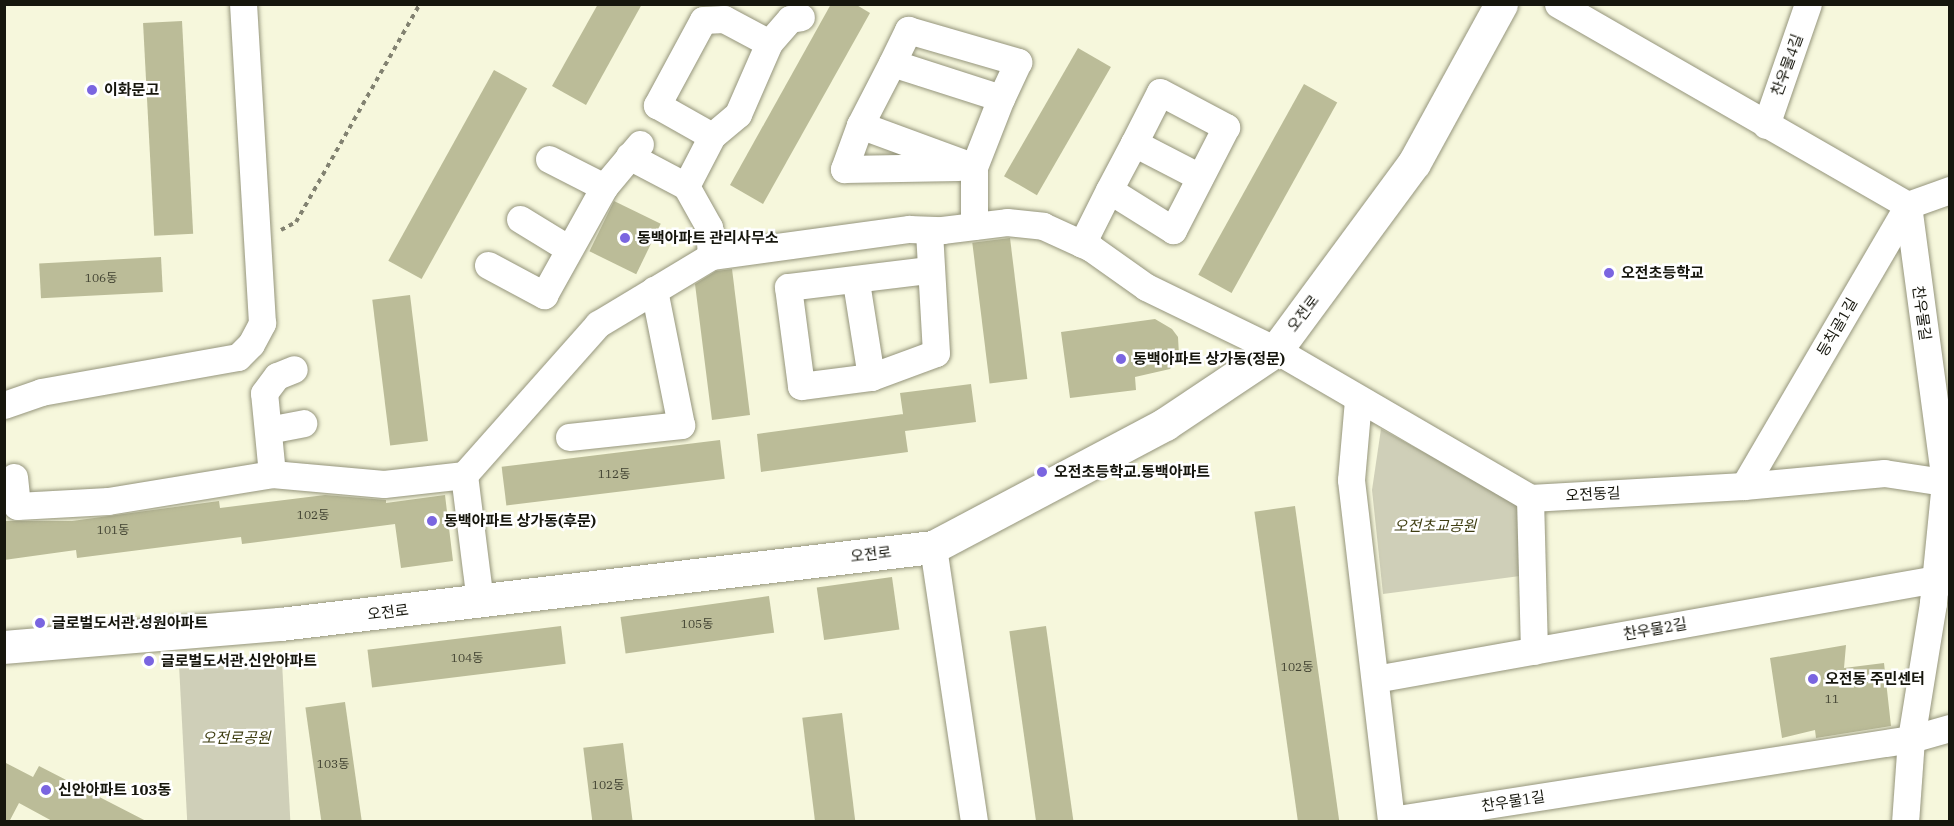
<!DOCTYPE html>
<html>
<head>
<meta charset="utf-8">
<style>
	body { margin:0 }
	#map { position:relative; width:1954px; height:826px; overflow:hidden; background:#f6f7dc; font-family:"IBM Plex Serif","Noto Sans KR",serif }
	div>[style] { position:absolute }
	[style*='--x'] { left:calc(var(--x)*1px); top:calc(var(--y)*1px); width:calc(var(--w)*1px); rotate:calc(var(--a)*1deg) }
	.green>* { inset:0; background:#cfcfb8; transform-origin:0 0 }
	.building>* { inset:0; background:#bbbc98; transform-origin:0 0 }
	.path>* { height:4px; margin-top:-2px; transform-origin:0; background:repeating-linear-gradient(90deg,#828271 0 4.5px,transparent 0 9px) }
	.roads { filter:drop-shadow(0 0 2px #95957c) drop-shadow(0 0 2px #95957c) }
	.street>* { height:27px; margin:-13.5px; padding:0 13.5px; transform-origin:13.5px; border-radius:13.5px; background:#fff }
	.secondary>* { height:33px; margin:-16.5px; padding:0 16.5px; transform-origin:16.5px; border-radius:16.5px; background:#fff }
	.dots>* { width:16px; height:16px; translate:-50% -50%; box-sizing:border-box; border:3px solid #fff; border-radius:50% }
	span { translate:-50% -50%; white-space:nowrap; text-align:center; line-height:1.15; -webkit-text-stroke:5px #fff; paint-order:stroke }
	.number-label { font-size:12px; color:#3f4030 }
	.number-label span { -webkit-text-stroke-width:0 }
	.street-label { font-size:15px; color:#16160d }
	.poi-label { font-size:15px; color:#16160d; font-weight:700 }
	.left { translate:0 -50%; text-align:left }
	.park-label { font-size:15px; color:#3f3e12; font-style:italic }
	.frame { position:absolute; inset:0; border:6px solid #16160d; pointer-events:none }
</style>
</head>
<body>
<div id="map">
	<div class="green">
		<div style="clip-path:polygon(1381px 429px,1523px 506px,1520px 576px,1383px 594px,1372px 490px)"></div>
		<div style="left:282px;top:662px;width:159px;height:103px;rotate:87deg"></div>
	</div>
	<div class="building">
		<div style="clip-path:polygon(598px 4px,642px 4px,586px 105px,552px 86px)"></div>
		<div style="clip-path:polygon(831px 4px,855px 4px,870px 13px,763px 204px,730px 185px)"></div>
		<div style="left:182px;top:21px;width:213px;height:39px;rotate:87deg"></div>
		<div style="left:1078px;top:48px;width:38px;height:148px;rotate:30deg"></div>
		<div style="left:494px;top:70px;width:38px;height:218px;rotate:29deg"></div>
		<div style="left:1304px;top:84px;width:38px;height:218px;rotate:29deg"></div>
		<div style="left:614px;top:201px;width:52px;height:56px;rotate:26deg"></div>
		<div style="left:1010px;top:238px;width:142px;height:38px;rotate:83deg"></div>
		<div style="left:161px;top:257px;width:35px;height:122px;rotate:87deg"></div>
		<div style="clip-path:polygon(732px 269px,750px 415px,712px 420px,695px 284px,716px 271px)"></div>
		<div style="left:410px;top:295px;width:147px;height:38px;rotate:83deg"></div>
		<div style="clip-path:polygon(1155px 319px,1172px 329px,1178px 337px,1179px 355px,1170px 369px,1135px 377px,1136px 390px,1070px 398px,1061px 332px)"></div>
		<div style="clip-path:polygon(971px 384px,976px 422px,905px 431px,908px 452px,761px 472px,757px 434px,903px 414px,904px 421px,900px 393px)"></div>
		<div style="left:720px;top:440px;width:39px;height:220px;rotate:83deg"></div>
		<div style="clip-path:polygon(325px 495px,386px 500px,386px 503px,445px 495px,453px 561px,401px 568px,395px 524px,242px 544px,241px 537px,77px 558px,76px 550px,4px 560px,4px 521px,72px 521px,219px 501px,220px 508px)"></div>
		<div style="left:1295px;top:506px;width:319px;height:41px;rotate:82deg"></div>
		<div style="left:892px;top:577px;width:53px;height:76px;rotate:82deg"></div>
		<div style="left:769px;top:596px;width:37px;height:150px;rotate:82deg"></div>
		<div style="left:561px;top:626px;width:38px;height:195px;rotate:83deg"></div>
		<div style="left:1046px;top:626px;width:198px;height:37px;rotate:82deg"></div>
		<div style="clip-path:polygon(1846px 645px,1844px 668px,1884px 663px,1891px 726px,1816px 738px,1815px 730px,1782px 738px,1770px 658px)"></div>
		<div style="left:345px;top:702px;width:121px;height:40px;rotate:82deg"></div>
		<div style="left:842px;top:713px;width:110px;height:40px;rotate:83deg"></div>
		<div style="left:623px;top:743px;width:80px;height:40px;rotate:83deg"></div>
		<div style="clip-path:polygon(4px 762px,33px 777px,39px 766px,148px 822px,54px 822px,19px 803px,9px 822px,4px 822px)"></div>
	</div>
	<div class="path">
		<div style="--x:281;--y:230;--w:17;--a:-28"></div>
		<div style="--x:296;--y:222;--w:251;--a:-60.4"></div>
	</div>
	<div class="roads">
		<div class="street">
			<div style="--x:1558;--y:4;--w:404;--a:29.9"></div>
			<div style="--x:1908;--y:205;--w:279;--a:82.4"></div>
			<div style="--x:1945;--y:482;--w:122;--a:95.7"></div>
			<div style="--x:1933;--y:603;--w:138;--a:99.2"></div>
			<div style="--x:1911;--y:739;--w:83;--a:94.1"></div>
			<div style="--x:769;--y:43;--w:32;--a:-49"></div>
			<div style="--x:790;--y:19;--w:11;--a:-10"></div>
			<div style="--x:892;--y:63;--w:37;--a:-64"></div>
			<div style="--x:908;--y:30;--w:115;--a:16.2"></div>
			<div style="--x:1018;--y:62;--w:40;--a:115"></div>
			<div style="--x:860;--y:125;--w:47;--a:110"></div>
			<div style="--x:844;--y:169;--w:114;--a:-1"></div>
			<div style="--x:1766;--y:125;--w:128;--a:-70.9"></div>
			<div style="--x:1134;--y:143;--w:74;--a:27.3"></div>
			<div style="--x:629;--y:156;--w:64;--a:27.8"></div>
			<div style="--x:549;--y:159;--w:62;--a:27"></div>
			<div style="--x:520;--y:219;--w:57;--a:31.5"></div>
			<div style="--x:974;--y:226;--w:59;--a:-90"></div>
			<div style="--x:974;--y:167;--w:74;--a:-68.6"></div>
			<div style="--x:1001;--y:98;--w:114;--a:-162.2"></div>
			<div style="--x:892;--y:63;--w:70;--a:117.3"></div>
			<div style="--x:860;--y:125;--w:121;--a:20.2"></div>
			<div style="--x:1082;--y:244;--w:60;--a:-63.4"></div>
			<div style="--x:1109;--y:190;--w:53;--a:-62"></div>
			<div style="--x:1134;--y:143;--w:57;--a:-63"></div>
			<div style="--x:1160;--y:92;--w:75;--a:27.9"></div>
			<div style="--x:1226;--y:127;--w:116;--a:117.2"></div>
			<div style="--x:1173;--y:230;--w:75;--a:-148"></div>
			<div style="--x:711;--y:256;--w:29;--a:-94"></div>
			<div style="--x:709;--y:227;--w:47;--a:-119.3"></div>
			<div style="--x:686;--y:186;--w:56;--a:-62.5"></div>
			<div style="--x:712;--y:136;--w:34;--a:-40"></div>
			<div style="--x:738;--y:114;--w:77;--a:-66.4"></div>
			<div style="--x:769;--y:43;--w:51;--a:-151.9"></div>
			<div style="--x:724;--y:19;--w:21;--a:177"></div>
			<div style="--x:703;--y:20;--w:97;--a:118.4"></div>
			<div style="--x:657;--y:105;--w:63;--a:29.4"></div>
			<div style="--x:488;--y:265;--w:64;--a:28.2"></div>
			<div style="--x:544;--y:295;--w:124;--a:-60.9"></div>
			<div style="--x:604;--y:187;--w:56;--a:-50.1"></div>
			<div style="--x:928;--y:270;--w:141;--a:173.1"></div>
			<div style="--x:788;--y:287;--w:100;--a:82.5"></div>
			<div style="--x:801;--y:386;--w:71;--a:-7.3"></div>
			<div style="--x:871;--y:377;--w:69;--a:-20.3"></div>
			<div style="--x:936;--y:353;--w:123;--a:-93.3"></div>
			<div style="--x:856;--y:282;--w:96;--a:81"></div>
			<div style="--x:1358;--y:400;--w:80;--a:95"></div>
			<div style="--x:1351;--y:480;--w:342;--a:83.3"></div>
			<div style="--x:1391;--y:820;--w:526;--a:-8.85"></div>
			<div style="--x:1911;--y:739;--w:41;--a:-15.8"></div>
			<div style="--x:4;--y:405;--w:39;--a:-19"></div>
			<div style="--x:41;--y:392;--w:200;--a:-10.1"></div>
			<div style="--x:238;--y:357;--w:18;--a:-45"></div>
			<div style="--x:251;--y:344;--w:24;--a:-62"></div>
			<div style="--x:262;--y:323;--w:320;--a:-93.4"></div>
			<div style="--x:268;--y:430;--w:36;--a:-11"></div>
			<div style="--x:569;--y:437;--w:113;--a:-6.1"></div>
			<div style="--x:681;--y:425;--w:138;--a:-101.3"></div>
			<div style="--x:272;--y:474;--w:81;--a:-95.6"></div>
			<div style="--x:264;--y:393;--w:21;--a:-53"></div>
			<div style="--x:277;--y:376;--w:18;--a:-22"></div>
			<div style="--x:464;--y:475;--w:127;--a:82.8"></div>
			<div style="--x:14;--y:477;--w:29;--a:84"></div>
			<div style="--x:17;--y:506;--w:91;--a:-3.1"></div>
			<div style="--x:108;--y:501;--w:166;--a:-9.3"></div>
			<div style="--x:272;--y:474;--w:112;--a:5.1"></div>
			<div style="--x:384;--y:484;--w:81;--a:-6.4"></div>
			<div style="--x:464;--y:475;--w:202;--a:-48.4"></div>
			<div style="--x:598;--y:324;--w:132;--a:-31"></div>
			<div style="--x:711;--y:256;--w:200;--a:-7.8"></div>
			<div style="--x:909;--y:229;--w:33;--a:2"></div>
			<div style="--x:942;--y:230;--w:65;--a:-7"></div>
			<div style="--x:1007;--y:222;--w:36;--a:6"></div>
			<div style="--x:1043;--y:226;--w:53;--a:24.6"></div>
			<div style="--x:1091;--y:248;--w:67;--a:35.3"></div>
			<div style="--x:1146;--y:287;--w:144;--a:25.9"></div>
			<div style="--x:1276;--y:350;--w:294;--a:30.2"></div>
			<div style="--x:1530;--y:498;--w:214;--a:-3.2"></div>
			<div style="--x:1744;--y:486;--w:141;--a:-5.3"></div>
			<div style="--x:1884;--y:473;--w:67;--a:8.6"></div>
			<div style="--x:1744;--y:486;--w:325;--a:-59.7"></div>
			<div style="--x:1908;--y:205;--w:45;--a:-19.7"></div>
			<div style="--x:1530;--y:498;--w:153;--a:88.5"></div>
			<div style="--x:933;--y:547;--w:278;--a:81.5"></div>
			<div style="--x:1375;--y:679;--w:570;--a:-10.11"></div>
			<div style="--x:1936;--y:579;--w:14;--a:12"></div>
		</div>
		<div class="secondary">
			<div style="--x:4;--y:647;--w:277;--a:-4.8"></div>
			<div style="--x:280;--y:624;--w:658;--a:-6.73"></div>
			<div style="--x:933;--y:547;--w:263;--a:-27.9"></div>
			<div style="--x:1165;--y:424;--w:133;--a:-33.7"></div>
			<div style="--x:1276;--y:350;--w:232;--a:-53.6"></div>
			<div style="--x:1414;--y:163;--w:181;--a:-61.3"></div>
		</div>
	</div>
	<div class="dots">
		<div style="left:92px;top:90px;background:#7a65e0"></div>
		<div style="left:625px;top:238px;background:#7a65e0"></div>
		<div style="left:1609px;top:273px;background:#7a65e0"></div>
		<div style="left:1121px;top:359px;background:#7a65e0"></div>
		<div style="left:1042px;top:472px;background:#7a65e0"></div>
		<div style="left:432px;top:521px;background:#7a65e0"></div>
		<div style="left:40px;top:623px;background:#7a65e0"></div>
		<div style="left:149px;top:661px;background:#7a65e0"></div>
		<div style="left:1813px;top:679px;background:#7a65e0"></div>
		<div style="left:46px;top:790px;background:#7a65e0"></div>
	</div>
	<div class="number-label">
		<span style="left:101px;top:278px">106동</span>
		<span style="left:614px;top:474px">112동</span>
		<span style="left:313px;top:515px">102동</span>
		<span style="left:113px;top:530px">101동</span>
		<span style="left:697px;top:624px">105동</span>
		<span style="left:467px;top:658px">104동</span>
		<span style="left:1297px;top:667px">102동</span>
		<span style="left:1832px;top:699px">11</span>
		<span style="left:333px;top:764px">103동</span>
		<span style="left:608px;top:785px">102동</span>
	</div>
	<div class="street-label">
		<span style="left:1787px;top:65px;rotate:-70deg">찬우물4길</span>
		<span style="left:1303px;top:313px;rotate:-53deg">오전로</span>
		<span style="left:1922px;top:313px;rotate:82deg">찬우물길</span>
		<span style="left:1837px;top:327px;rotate:-60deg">등칙골1길</span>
		<span style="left:1593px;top:494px;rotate:-3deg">오전동길</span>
		<span style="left:871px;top:554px;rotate:-7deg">오전로</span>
		<span style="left:388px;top:612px;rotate:-7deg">오전로</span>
		<span style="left:1655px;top:629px;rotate:-10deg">찬우물2길</span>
		<span style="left:1513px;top:801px;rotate:-9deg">찬우물1길</span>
	</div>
	<div class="poi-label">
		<span class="left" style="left:104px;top:90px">이화문고</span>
		<span class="left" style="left:637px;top:238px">동백아파트 관리사무소</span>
		<span class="left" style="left:1621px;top:273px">오전초등학교</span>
		<span class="left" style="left:1133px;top:359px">동백아파트 상가동(정문)</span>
		<span class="left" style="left:1054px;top:472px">오전초등학교.동백아파트</span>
		<span class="left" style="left:444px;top:521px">동백아파트 상가동(후문)</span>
		<span class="left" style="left:52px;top:623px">글로벌도서관.성원아파트</span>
		<span class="left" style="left:161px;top:661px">글로벌도서관.신안아파트</span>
		<span class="left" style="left:1825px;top:679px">오전동 주민센터</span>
		<span class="left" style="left:58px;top:790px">신안아파트 103동</span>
	</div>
	<div class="park-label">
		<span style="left:1435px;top:526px">오전초교공원</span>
		<span style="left:236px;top:738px">오전로공원</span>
	</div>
	<div class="frame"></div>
</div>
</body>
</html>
